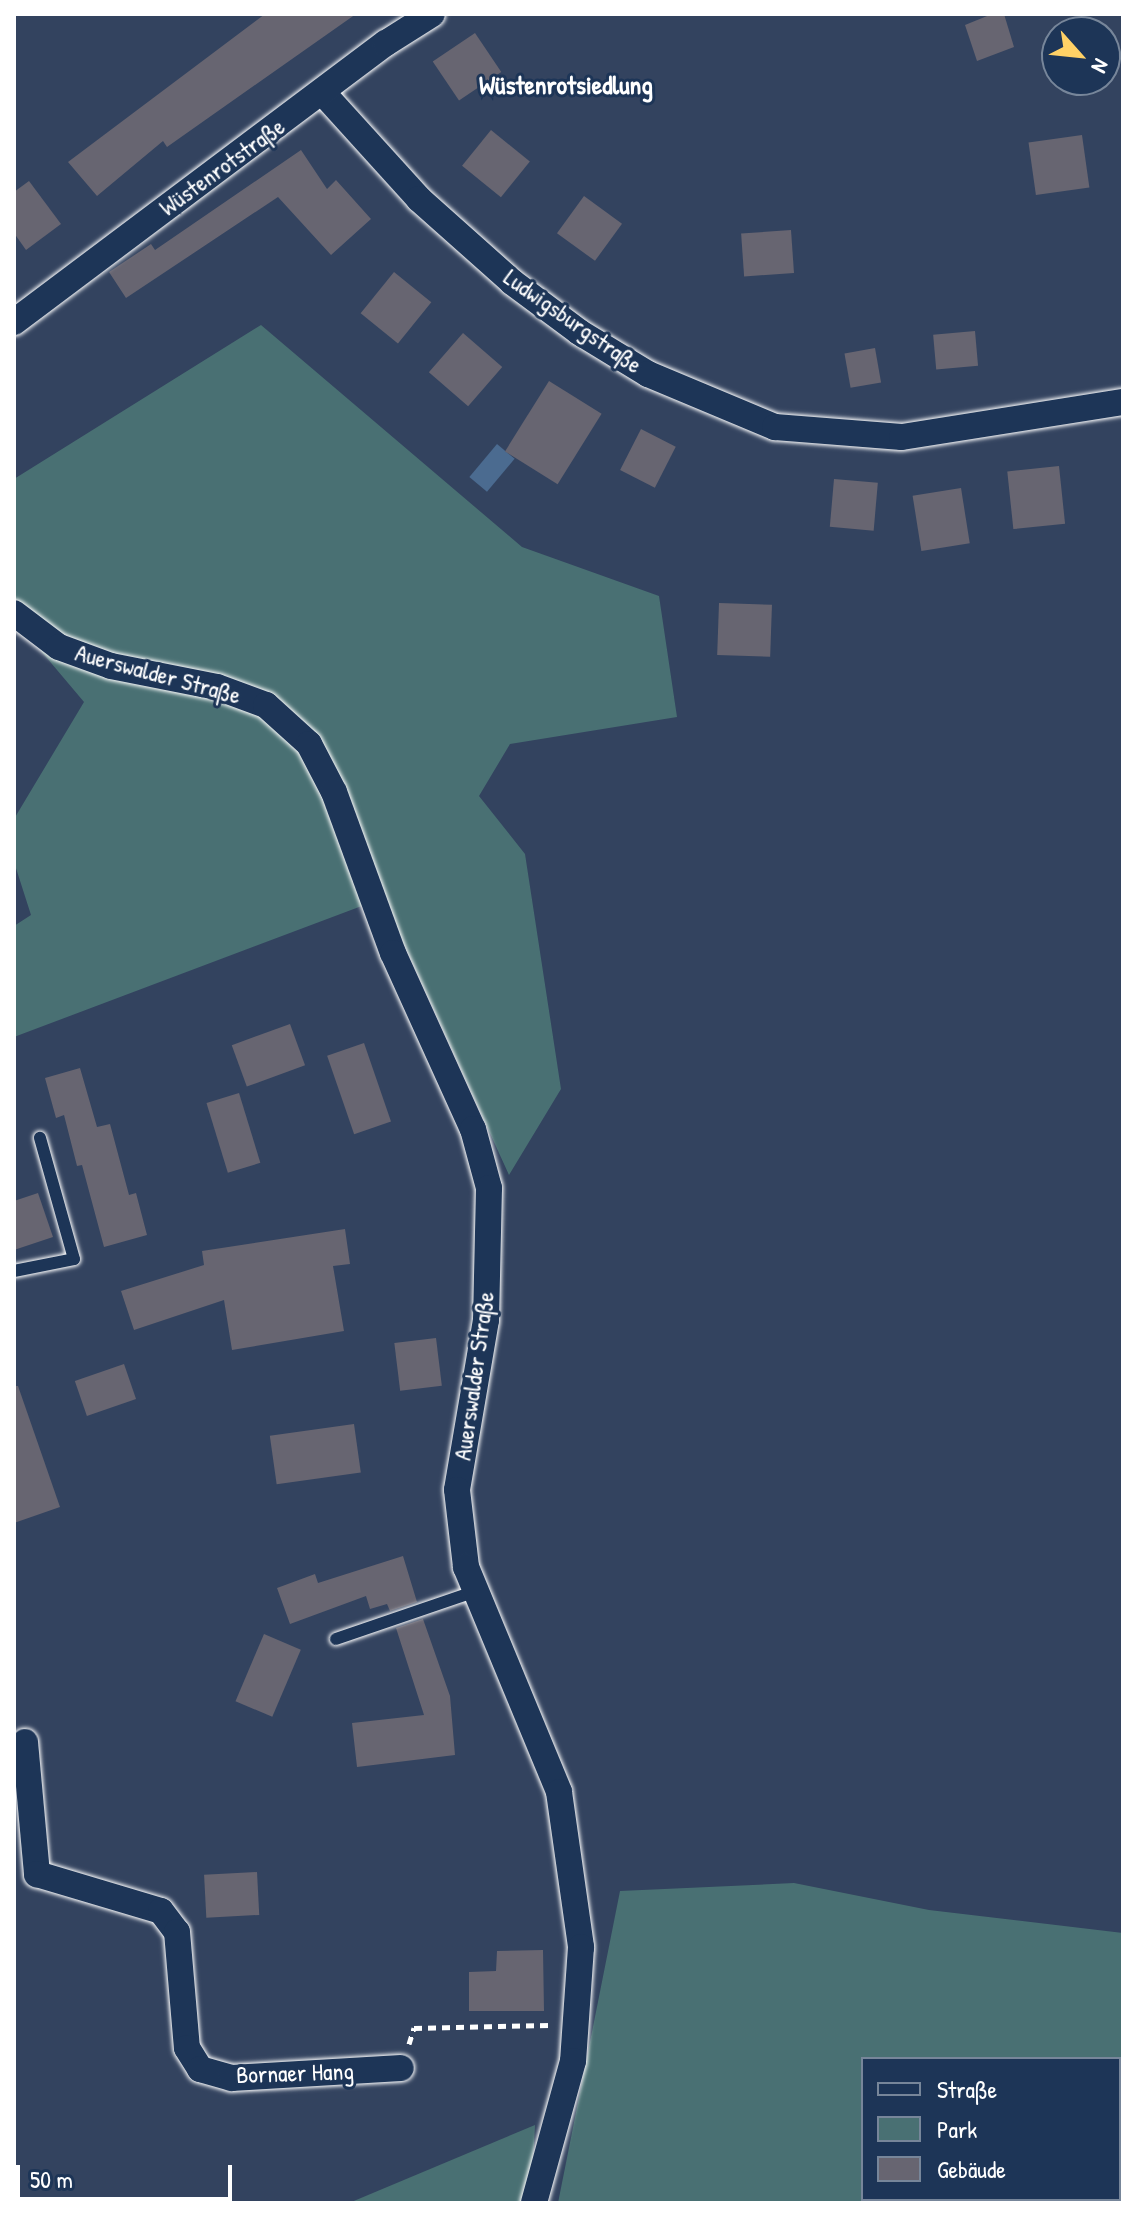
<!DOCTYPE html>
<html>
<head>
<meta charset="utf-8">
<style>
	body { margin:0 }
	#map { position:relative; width:1137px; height:2217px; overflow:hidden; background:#33435f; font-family:"Patrick Hand",sans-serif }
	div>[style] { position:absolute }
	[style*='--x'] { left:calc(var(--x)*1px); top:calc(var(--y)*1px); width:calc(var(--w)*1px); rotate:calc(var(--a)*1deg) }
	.green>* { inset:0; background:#497073 }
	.water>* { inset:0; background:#4b6b90; transform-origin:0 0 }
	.building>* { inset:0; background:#676571; transform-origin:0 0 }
	.path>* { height:5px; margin-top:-2.5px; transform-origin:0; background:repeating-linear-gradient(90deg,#fff 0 8px,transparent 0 14px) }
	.roads { filter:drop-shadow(0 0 2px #fff) drop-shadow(0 0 2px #fff) }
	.lane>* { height:12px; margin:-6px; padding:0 6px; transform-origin:6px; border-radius:6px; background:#1d3557 }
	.street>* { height:26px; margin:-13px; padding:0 13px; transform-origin:13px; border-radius:13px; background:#1d3557 }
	span { translate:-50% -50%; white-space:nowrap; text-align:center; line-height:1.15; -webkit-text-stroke:6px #1d3557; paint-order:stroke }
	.street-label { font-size:24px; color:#fff }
	.neighbourhood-label { font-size:26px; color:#fff; font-weight:700 }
	.frame { position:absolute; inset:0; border:16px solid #fff; pointer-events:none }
	.legend { position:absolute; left:861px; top:2057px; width:260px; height:144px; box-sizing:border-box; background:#1d3557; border:2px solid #77869a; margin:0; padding:10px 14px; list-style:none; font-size:24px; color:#fff }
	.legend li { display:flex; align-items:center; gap:16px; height:40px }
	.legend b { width:40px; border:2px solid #77869a }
	.north { position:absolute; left:1041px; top:16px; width:80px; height:80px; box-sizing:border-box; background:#1d3557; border:2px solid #77869a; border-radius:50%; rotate:117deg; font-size:22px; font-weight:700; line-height:32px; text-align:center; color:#fff }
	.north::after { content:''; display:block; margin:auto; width:28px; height:36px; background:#ffd166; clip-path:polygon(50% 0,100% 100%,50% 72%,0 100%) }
	.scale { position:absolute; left:16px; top:2165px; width:216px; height:36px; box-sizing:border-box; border:4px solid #fff; border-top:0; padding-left:10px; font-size:24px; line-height:28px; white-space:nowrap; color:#fff; -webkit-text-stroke:6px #1d3557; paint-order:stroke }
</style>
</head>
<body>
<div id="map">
	<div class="green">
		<div style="clip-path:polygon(261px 325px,522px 547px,659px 596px,677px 717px,510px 744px,479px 796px,525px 854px,561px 1089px,509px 1175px,383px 898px,14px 1037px,14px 926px,31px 915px,14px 862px,14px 819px,84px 702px,14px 619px,14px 479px)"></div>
		<div style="clip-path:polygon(evenodd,794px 1883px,929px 1910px,1123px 1933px,1123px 2203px,558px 2203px,620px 1891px,794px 1883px,863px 2059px,1119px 2059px,1119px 2199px,863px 2199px,863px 2059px)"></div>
		<div style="clip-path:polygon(535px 2125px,531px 2203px,349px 2203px)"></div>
	</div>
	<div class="water">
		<div style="left:497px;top:444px;width:23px;height:43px;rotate:40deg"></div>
	</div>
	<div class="building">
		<div style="clip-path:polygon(265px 14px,356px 14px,167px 147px,163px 141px,97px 196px,68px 162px)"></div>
		<div style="clip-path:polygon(992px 14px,1004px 14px,1014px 47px,977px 61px,965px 25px)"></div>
		<div style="left:475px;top:33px;width:47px;height:51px;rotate:56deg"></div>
		<div style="left:491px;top:130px;width:50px;height:46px;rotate:39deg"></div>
		<div style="left:1082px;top:135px;width:53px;height:54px;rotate:82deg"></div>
		<div style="clip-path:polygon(301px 150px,327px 189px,336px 180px,371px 219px,331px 255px,278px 197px,126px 298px,109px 272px,151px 244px,155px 250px)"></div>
		<div style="clip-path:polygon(29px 181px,61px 224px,26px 250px,14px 233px,14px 192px)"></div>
		<div style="left:584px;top:196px;width:47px;height:46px;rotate:36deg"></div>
		<div style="left:791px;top:230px;width:43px;height:50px;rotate:86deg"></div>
		<div style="left:394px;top:272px;width:48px;height:53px;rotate:39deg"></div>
		<div style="left:975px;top:331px;width:35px;height:42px;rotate:85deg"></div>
		<div style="left:463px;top:333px;width:52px;height:52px;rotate:41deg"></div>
		<div style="left:875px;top:348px;width:35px;height:31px;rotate:80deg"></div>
		<div style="left:549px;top:381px;width:62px;height:83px;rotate:32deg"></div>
		<div style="left:641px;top:429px;width:39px;height:46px;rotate:27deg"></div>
		<div style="left:1059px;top:466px;width:58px;height:52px;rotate:84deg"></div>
		<div style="left:834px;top:479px;width:44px;height:48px;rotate:5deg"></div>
		<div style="left:961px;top:488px;width:56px;height:49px;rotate:81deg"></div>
		<div style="left:719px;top:603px;width:53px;height:52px;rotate:2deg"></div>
		<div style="left:290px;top:1024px;width:44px;height:62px;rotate:70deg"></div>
		<div style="left:364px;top:1043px;width:83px;height:39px;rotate:71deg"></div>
		<div style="clip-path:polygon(80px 1068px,97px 1127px,110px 1124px,129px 1195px,136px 1193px,147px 1235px,104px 1247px,82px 1165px,77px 1166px,64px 1115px,56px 1118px,45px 1078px)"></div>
		<div style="left:239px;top:1093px;width:73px;height:34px;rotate:73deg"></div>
		<div style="clip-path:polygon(38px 1193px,53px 1237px,14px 1250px,14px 1201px)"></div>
		<div style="clip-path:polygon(345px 1229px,350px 1264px,333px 1266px,344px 1331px,232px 1350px,224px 1300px,134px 1330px,121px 1291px,204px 1265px,202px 1251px)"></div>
		<div style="left:436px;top:1338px;width:48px;height:42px;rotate:83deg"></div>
		<div style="left:124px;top:1364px;width:37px;height:52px;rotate:71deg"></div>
		<div style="clip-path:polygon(14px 1386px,18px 1386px,60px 1507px,14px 1523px)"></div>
		<div style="left:354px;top:1424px;width:49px;height:85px;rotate:82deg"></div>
		<div style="clip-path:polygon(403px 1556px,417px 1602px,390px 1611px,387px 1604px,370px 1609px,366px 1596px,290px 1624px,277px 1588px,315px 1574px,318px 1583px)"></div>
		<div style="clip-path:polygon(423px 1619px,450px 1696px,455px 1755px,357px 1767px,352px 1723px,424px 1715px,396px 1628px)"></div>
		<div style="left:264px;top:1634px;width:40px;height:73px;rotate:23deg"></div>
		<div style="left:257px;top:1872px;width:43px;height:53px;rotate:87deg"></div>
		<div style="clip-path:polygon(543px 1950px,544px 2011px,469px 2011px,469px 1972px,496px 1971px,497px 1951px)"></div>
	</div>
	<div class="path">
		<div style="--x:409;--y:2044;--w:17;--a:-73"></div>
		<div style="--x:414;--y:2028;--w:137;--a:-1.3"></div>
		<div style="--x:1119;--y:2170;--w:4;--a:0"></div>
		<div style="--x:889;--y:2203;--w:26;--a:-9"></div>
	</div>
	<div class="roads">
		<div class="lane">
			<div style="--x:14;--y:1271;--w:61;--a:-11.3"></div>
			<div style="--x:74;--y:1259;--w:126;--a:-105.7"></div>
			<div style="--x:336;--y:1639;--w:148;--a:-18.9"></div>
		</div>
		<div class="street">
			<div style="--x:323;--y:93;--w:143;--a:47.8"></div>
			<div style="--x:419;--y:199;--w:125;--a:41.7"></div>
			<div style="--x:512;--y:282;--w:84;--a:36.7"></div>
			<div style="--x:579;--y:332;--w:81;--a:31.3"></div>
			<div style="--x:648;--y:374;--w:138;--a:22.7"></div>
			<div style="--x:775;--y:427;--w:127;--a:4.5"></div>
			<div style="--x:902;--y:437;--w:224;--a:-9"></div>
			<div style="--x:14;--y:322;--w:465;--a:-36.9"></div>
			<div style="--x:386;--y:43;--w:54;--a:-32.2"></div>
			<div style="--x:14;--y:613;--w:56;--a:37.1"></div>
			<div style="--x:59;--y:647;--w:55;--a:20.1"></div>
			<div style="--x:111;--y:666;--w:108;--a:11.2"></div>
			<div style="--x:217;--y:687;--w:52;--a:20.2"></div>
			<div style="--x:266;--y:705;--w:58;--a:42.2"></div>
			<div style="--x:309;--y:744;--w:54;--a:62.5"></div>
			<div style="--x:334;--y:792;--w:171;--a:69.9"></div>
			<div style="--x:393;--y:953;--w:193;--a:65.6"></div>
			<div style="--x:473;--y:1129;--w:61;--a:74.8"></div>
			<div style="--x:489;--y:1188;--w:132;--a:91.3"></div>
			<div style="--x:486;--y:1320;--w:172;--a:99.7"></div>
			<div style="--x:457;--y:1490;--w:78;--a:83.3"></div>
			<div style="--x:466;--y:1567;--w:243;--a:67.5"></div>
			<div style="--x:559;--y:1792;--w:157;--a:81.9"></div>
			<div style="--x:581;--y:1947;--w:114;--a:94"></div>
			<div style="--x:573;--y:2061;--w:147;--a:105.4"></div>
			<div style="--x:25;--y:1742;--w:133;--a:84.8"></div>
			<div style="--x:37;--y:1874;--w:129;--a:16.6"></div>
			<div style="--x:161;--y:1911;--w:26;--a:53"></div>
			<div style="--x:177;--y:1932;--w:116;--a:85.1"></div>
			<div style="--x:187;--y:2048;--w:25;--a:58"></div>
			<div style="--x:200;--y:2069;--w:33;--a:16"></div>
			<div style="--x:232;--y:2078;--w:169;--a:-3.4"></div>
		</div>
	</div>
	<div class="street-label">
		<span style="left:222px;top:167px;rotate:-36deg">Wüstenrotstraße</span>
		<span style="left:573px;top:321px;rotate:35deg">Ludwigsburgstraße</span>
		<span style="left:158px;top:674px;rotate:15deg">Auerswalder Straße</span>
		<span style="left:474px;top:1376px;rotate:-82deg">Auerswalder Straße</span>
		<span style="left:295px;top:2073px;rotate:-2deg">Bornaer Hang</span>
	</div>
	<div class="neighbourhood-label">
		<span style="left:566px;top:85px">Wüstenrotsiedlung</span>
	</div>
	<div class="frame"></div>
	<ul class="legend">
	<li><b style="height:10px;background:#1d3557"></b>Straße</li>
	<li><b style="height:22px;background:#497073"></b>Park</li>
	<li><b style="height:22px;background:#676571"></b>Gebäude</li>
	</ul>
	<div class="north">N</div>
	<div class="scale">50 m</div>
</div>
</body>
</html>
